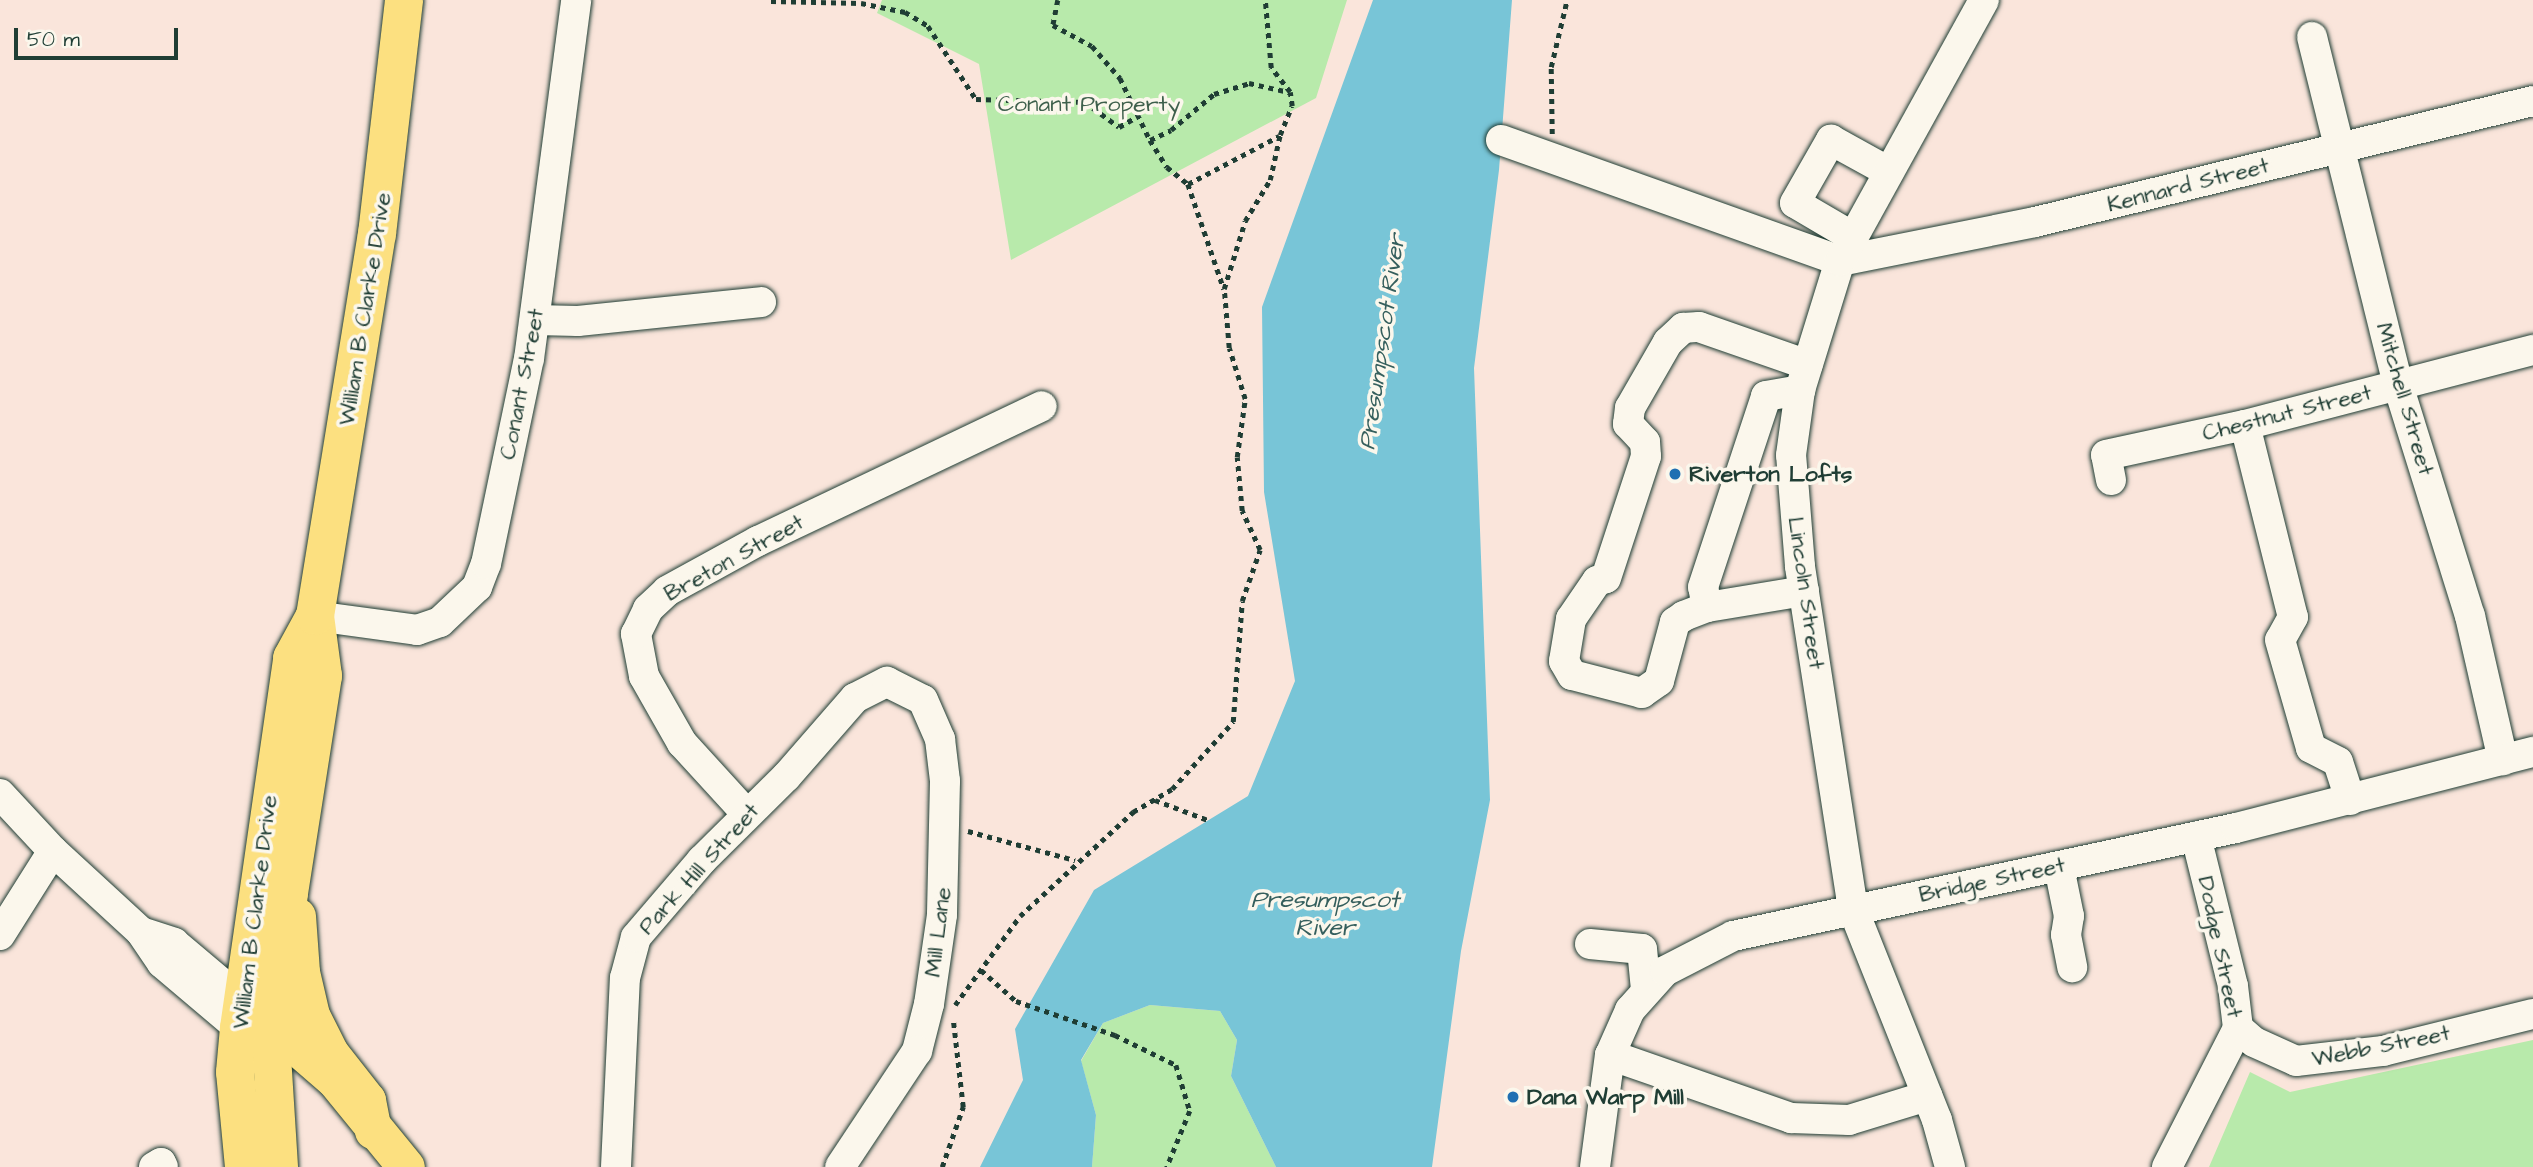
<!DOCTYPE html>
<html>
<head>
<meta charset="utf-8">
<style>
	body { margin:0 }
	#map { position:relative; width:2533px; height:1167px; overflow:hidden; background:#fae5db; font-family:"Architects Daughter",sans-serif }
	div>[style] { position:absolute }
	[style*='--x'] { left:calc(var(--x)*1px); top:calc(var(--y)*1px); width:calc(var(--w)*1px); rotate:calc(var(--a)*1deg) }
	.green>* { inset:0; background:#b8eaab }
	.water>* { inset:0; background:#78c5d7 }
	.path>* { height:4.5px; margin-top:-2.25px; transform-origin:0; background:repeating-linear-gradient(90deg,#1f3d34 0 5px,transparent 0 10px) }
	.roads { filter:drop-shadow(0 0 2px #1f3d34) drop-shadow(0 0 2px #1f3d34) }
	.minor>* { height:30px; margin:-15px; padding:0 15px; transform-origin:15px; border-radius:15px; background:#fbf7ec }
	.major>* { height:37px; margin:-18.5px; padding:0 18.5px; transform-origin:18.5px; border-radius:18.5px; background:#fce080 }
	.highway>* { height:38px; margin:-19px; padding:0 19px; transform-origin:19px; border-radius:19px; background:#fce080 }
	.dots>* { width:19px; height:19px; translate:-50% -50%; box-sizing:border-box; border:4px solid #fbf7ec; border-radius:50% }
	span { translate:-50% -50%; white-space:nowrap; text-align:center; line-height:1.15; -webkit-text-stroke:7px #fbf7ec; paint-order:stroke }
	.park-label { font-size:23px; color:#3e604c }
	.street-label { font-size:23px; color:#1f3d34 }
	.poi-label { font-size:23px; color:#1f3d34; font-weight:700 }
	.left { translate:0 -50%; text-align:left }
	.water-label { font-size:24px; color:#355f5d; font-style:italic }
	.scale { position:absolute; left:14px; top:28px; width:164px; height:32px; box-sizing:border-box; border:4px solid #1f3d34; border-top:0; padding-left:9px; font-size:21px; line-height:24px; white-space:nowrap; color:#1f3d34; -webkit-text-stroke:5px #fbf7ec; paint-order:stroke }
</style>
</head>
<body>
<div id="map">
	<div class="green">
		<div style="clip-path:polygon(882px 0,1347px 0,1316px 98px,1011px 260px,979px 64px,877px 13px)"></div>
		<div style="clip-path:polygon(1150px 1005px,1220px 1011px,1237px 1040px,1231px 1076px,1276px 1167px,1092px 1167px,1096px 1115px,1081px 1061px,1103px 1023px)"></div>
		<div style="clip-path:polygon(2533px 1040px,2533px 1167px,2209px 1167px,2250px 1072px,2290px 1092px)"></div>
	</div>
	<div class="water">
		<div style="clip-path:polygon(1373px 0,1512px 0,1499px 170px,1474px 368px,1490px 800px,1461px 951px,1432px 1167px,1276px 1167px,1231px 1076px,1237px 1040px,1220px 1011px,1150px 1005px,1103px 1023px,1081px 1060px,1096px 1115px,1092px 1167px,980px 1167px,1023px 1080px,1015px 1029px,1094px 890px,1248px 796px,1295px 681px,1264px 492px,1262px 307px)"></div>
	</div>
	<div class="path">
		<div style="--x:1058;--y:0;--w:25;--a:101"></div>
		<div style="--x:1053;--y:25;--w:44;--a:28.3"></div>
		<div style="--x:1092;--y:46;--w:43;--a:48.8"></div>
		<div style="--x:1120;--y:78;--w:69;--a:64.2"></div>
		<div style="--x:1150;--y:140;--w:23;--a:-25"></div>
		<div style="--x:1171;--y:130;--w:56;--a:-39.9"></div>
		<div style="--x:1214;--y:94;--w:37;--a:-17"></div>
		<div style="--x:1249;--y:83;--w:41;--a:12.7"></div>
		<div style="--x:771;--y:1;--w:90;--a:1.3"></div>
		<div style="--x:861;--y:3;--w:45;--a:11.6"></div>
		<div style="--x:905;--y:12;--w:27;--a:31"></div>
		<div style="--x:928;--y:26;--w:87;--a:56.7"></div>
		<div style="--x:976;--y:99;--w:109;--a:1.6"></div>
		<div style="--x:1085;--y:102;--w:42;--a:36.3"></div>
		<div style="--x:1119;--y:127;--w:22;--a:-30"></div>
		<div style="--x:1552;--y:134;--w:67;--a:-90.9"></div>
		<div style="--x:1551;--y:67;--w:69;--a:-76.6"></div>
		<div style="--x:1150;--y:140;--w:32;--a:58"></div>
		<div style="--x:1167;--y:167;--w:27;--a:39"></div>
		<div style="--x:1188;--y:184;--w:103;--a:-27.8"></div>
		<div style="--x:1188;--y:184;--w:111;--a:71.1"></div>
		<div style="--x:1155;--y:800;--w:57;--a:20.7"></div>
		<div style="--x:968;--y:831;--w:111;--a:15.2"></div>
		<div style="--x:981;--y:970;--w:47;--a:41.5"></div>
		<div style="--x:1016;--y:1001;--w:105;--a:19"></div>
		<div style="--x:1115;--y:1035;--w:68;--a:26.2"></div>
		<div style="--x:1176;--y:1065;--w:48;--a:73.1"></div>
		<div style="--x:1190;--y:1111;--w:61;--a:112.3"></div>
		<div style="--x:955;--y:1005;--w:110;--a:-53.9"></div>
		<div style="--x:1020;--y:916;--w:154;--a:-42.6"></div>
		<div style="--x:1133;--y:812;--w:45;--a:-30.5"></div>
		<div style="--x:1172;--y:789;--w:91;--a:-47.7"></div>
		<div style="--x:1233;--y:722;--w:121;--a:-85.7"></div>
		<div style="--x:1242;--y:601;--w:54;--a:-70.6"></div>
		<div style="--x:1260;--y:550;--w:43;--a:-114.8"></div>
		<div style="--x:1242;--y:511;--w:54;--a:-95.3"></div>
		<div style="--x:1237;--y:457;--w:59;--a:-82.1"></div>
		<div style="--x:1245;--y:399;--w:53;--a:-107.4"></div>
		<div style="--x:1229;--y:348;--w:59;--a:-94.8"></div>
		<div style="--x:1224;--y:289;--w:71;--a:-72.8"></div>
		<div style="--x:1245;--y:221;--w:48;--a:-58.6"></div>
		<div style="--x:1270;--y:180;--w:46;--a:-77.5"></div>
		<div style="--x:1280;--y:135;--w:31;--a:-68"></div>
		<div style="--x:1292;--y:106;--w:14;--a:-98"></div>
		<div style="--x:1290;--y:92;--w:31;--a:-128"></div>
		<div style="--x:1271;--y:68;--w:68;--a:-95"></div>
		<div style="--x:942;--y:1167;--w:64;--a:-70.7"></div>
		<div style="--x:963;--y:1107;--w:89;--a:-96.5"></div>
	</div>
	<div class="roads">
		<div class="minor">
			<div style="--x:2312;--y:37;--w:358;--a:76.1"></div>
			<div style="--x:2398;--y:385;--w:242;--a:72.7"></div>
			<div style="--x:2470;--y:616;--w:148;--a:77.1"></div>
			<div style="--x:1501;--y:140;--w:360;--a:19.6"></div>
			<div style="--x:1853;--y:237;--w:67;--a:-149.6"></div>
			<div style="--x:1795;--y:203;--w:73;--a:-60.3"></div>
			<div style="--x:1831;--y:140;--w:66;--a:28.9"></div>
			<div style="--x:1840;--y:261;--w:199;--a:-11.3"></div>
			<div style="--x:2035;--y:222;--w:512;--a:-13.66"></div>
			<div style="--x:535;--y:320;--w:43;--a:1.3"></div>
			<div style="--x:578;--y:321;--w:184;--a:-5.9"></div>
			<div style="--x:2245;--y:425;--w:198;--a:76"></div>
			<div style="--x:2293;--y:617;--w:26;--a:119"></div>
			<div style="--x:2280;--y:640;--w:112;--a:74"></div>
			<div style="--x:2311;--y:748;--w:30;--a:27"></div>
			<div style="--x:2338;--y:762;--w:40;--a:72"></div>
			<div style="--x:2111;--y:480;--w:25;--a:-101"></div>
			<div style="--x:2106;--y:455;--w:142;--a:-12.2"></div>
			<div style="--x:2245;--y:425;--w:298;--a:-14.6"></div>
			<div style="--x:1804;--y:591;--w:98;--a:170.6"></div>
			<div style="--x:1707;--y:607;--w:25;--a:159"></div>
			<div style="--x:1684;--y:616;--w:11;--a:146"></div>
			<div style="--x:1675;--y:622;--w:61;--a:105.2"></div>
			<div style="--x:1659;--y:681;--w:21;--a:145"></div>
			<div style="--x:1642;--y:693;--w:72;--a:-165.6"></div>
			<div style="--x:1572;--y:675;--w:16;--a:-120"></div>
			<div style="--x:1564;--y:661;--w:43;--a:-80.5"></div>
			<div style="--x:1571;--y:619;--w:46;--a:-55.6"></div>
			<div style="--x:1597;--y:581;--w:9;--a:-18"></div>
			<div style="--x:1606;--y:578;--w:128;--a:-71.8"></div>
			<div style="--x:1646;--y:456;--w:14;--a:-94"></div>
			<div style="--x:1645;--y:442;--w:25;--a:-133"></div>
			<div style="--x:1628;--y:424;--w:16;--a:-83"></div>
			<div style="--x:1630;--y:408;--w:76;--a:-60.1"></div>
			<div style="--x:1668;--y:342;--w:21;--a:-43"></div>
			<div style="--x:1683;--y:328;--w:16;--a:-4"></div>
			<div style="--x:1699;--y:327;--w:115;--a:19.2"></div>
			<div style="--x:1707;--y:607;--w:20;--a:-101"></div>
			<div style="--x:1703;--y:587;--w:201;--a:-71.7"></div>
			<div style="--x:1766;--y:396;--w:35;--a:-10"></div>
			<div style="--x:315;--y:616;--w:103;--a:7.8"></div>
			<div style="--x:417;--y:630;--w:24;--a:-19"></div>
			<div style="--x:440;--y:622;--w:51;--a:-43.4"></div>
			<div style="--x:477;--y:587;--w:25;--a:-69"></div>
			<div style="--x:486;--y:564;--w:209;--a:-78.2"></div>
			<div style="--x:529;--y:359;--w:362;--a:-82.5"></div>
			<div style="--x:0;--y:794;--w:78;--a:47.1"></div>
			<div style="--x:53;--y:851;--w:120;--a:42.6"></div>
			<div style="--x:141;--y:932;--w:37;--a:56"></div>
			<div style="--x:162;--y:963;--w:101;--a:40.2"></div>
			<div style="--x:746;--y:813;--w:95;--a:-132.4"></div>
			<div style="--x:682;--y:743;--w:77;--a:-119.6"></div>
			<div style="--x:644;--y:676;--w:43;--a:-100.8"></div>
			<div style="--x:636;--y:634;--w:28;--a:-64"></div>
			<div style="--x:648;--y:609;--w:26;--a:-43"></div>
			<div style="--x:667;--y:591;--w:104;--a:-28.8"></div>
			<div style="--x:758;--y:541;--w:314;--a:-25.4"></div>
			<div style="--x:2059;--y:867;--w:50;--a:78.5"></div>
			<div style="--x:2069;--y:916;--w:19;--a:99"></div>
			<div style="--x:2066;--y:935;--w:33;--a:79"></div>
			<div style="--x:141;--y:932;--w:35;--a:18"></div>
			<div style="--x:174;--y:943;--w:107;--a:40.1"></div>
			<div style="--x:0;--y:935;--w:99;--a:-57.8"></div>
			<div style="--x:1590;--y:944;--w:52;--a:5.5"></div>
			<div style="--x:1642;--y:949;--w:41;--a:84.4"></div>
			<div style="--x:2238;--y:1028;--w:21;--a:41"></div>
			<div style="--x:2254;--y:1042;--w:46;--a:24.3"></div>
			<div style="--x:2296;--y:1061;--w:88;--a:-6.6"></div>
			<div style="--x:2383;--y:1051;--w:154;--a:-13.9"></div>
			<div style="--x:1610;--y:1055;--w:192;--a:19.2"></div>
			<div style="--x:1791;--y:1118;--w:58;--a:2"></div>
			<div style="--x:1849;--y:1120;--w:82;--a:-17.1"></div>
			<div style="--x:154;--y:1167;--w:8;--a:-30"></div>
			<div style="--x:161;--y:1163;--w:4;--a:63"></div>
			<div style="--x:616;--y:1167;--w:189;--a:-87.3"></div>
			<div style="--x:625;--y:978;--w:42;--a:-75"></div>
			<div style="--x:636;--y:937;--w:101;--a:-49.4"></div>
			<div style="--x:702;--y:860;--w:118;--a:-44.7"></div>
			<div style="--x:786;--y:777;--w:105;--a:-48.9"></div>
			<div style="--x:855;--y:698;--w:36;--a:-27"></div>
			<div style="--x:887;--y:682;--w:40;--a:26.6"></div>
			<div style="--x:923;--y:700;--w:43;--a:66.4"></div>
			<div style="--x:940;--y:739;--w:42;--a:83.2"></div>
			<div style="--x:945;--y:781;--w:134;--a:91.3"></div>
			<div style="--x:942;--y:915;--w:90;--a:98.3"></div>
			<div style="--x:929;--y:1004;--w:49;--a:104.3"></div>
			<div style="--x:917;--y:1051;--w:139;--a:123.6"></div>
			<div style="--x:1595;--y:1167;--w:113;--a:-82.4"></div>
			<div style="--x:1610;--y:1055;--w:49;--a:-66"></div>
			<div style="--x:1630;--y:1010;--w:52;--a:-48.1"></div>
			<div style="--x:1665;--y:971;--w:76;--a:-27.2"></div>
			<div style="--x:1733;--y:936;--w:514;--a:-12.12"></div>
			<div style="--x:2236;--y:828;--w:307;--a:-14.4"></div>
			<div style="--x:1950;--y:1167;--w:49;--a:-105.5"></div>
			<div style="--x:1937;--y:1120;--w:227;--a:-111.7"></div>
			<div style="--x:1853;--y:909;--w:347;--a:-98.8"></div>
			<div style="--x:1800;--y:566;--w:111;--a:-94.6"></div>
			<div style="--x:1791;--y:455;--w:66;--a:-82.1"></div>
			<div style="--x:1800;--y:390;--w:135;--a:-72.8"></div>
			<div style="--x:1840;--y:261;--w:298;--a:-61.1"></div>
			<div style="--x:2167;--y:1167;--w:156;--a:-62.9"></div>
			<div style="--x:2238;--y:1028;--w:42;--a:-96.8"></div>
			<div style="--x:2233;--y:986;--w:154;--a:-103.9"></div>
		</div>
		<div class="major">
			<div style="--x:297;--y:916;--w:56;--a:85.9"></div>
			<div style="--x:301;--y:972;--w:44;--a:76.9"></div>
			<div style="--x:311;--y:1015;--w:42;--a:63.4"></div>
			<div style="--x:330;--y:1053;--w:60;--a:51.8"></div>
			<div style="--x:367;--y:1100;--w:31;--a:79"></div>
			<div style="--x:275;--y:1028;--w:79;--a:40.9"></div>
			<div style="--x:335;--y:1080;--w:112;--a:50.8"></div>
		</div>
		<div class="highway">
			<div style="--x:244;--y:1167;--w:95;--a:-95.4"></div>
			<div style="--x:235;--y:1072;--w:44;--a:-84.8"></div>
			<div style="--x:239;--y:1028;--w:374;--a:-81.8"></div>
			<div style="--x:292;--y:658;--w:48;--a:-61.3"></div>
			<div style="--x:279;--y:1167;--w:110;--a:-93.6"></div>
			<div style="--x:272;--y:1057;--w:165;--a:-84.1"></div>
			<div style="--x:289;--y:893;--w:220;--a:-81.1"></div>
			<div style="--x:323;--y:676;--w:61;--a:-97.6"></div>
			<div style="--x:315;--y:616;--w:387;--a:-80.8"></div>
			<div style="--x:377;--y:234;--w:236;--a:-83.4"></div>
		</div>
	</div>
	<div class="dots">
		<div style="left:1675px;top:474px;background:#1f6fb2"></div>
		<div style="left:1513px;top:1097px;background:#1f6fb2"></div>
	</div>
	<div class="park-label">
		<span style="left:1089px;top:104px">Conant Property</span>
	</div>
	<div class="street-label">
		<span style="left:2188px;top:185px;rotate:-14deg">Kennard Street</span>
		<span style="left:365px;top:309px;rotate:-81deg">William B Clarke Drive</span>
		<span style="left:522px;top:384px;rotate:-79deg">Conant Street</span>
		<span style="left:2405px;top:399px;rotate:74deg">Mitchell Street</span>
		<span style="left:2287px;top:413px;rotate:-14deg">Chestnut Street</span>
		<span style="left:734px;top:558px;rotate:-29deg">Breton Street</span>
		<span style="left:1806px;top:593px;rotate:82deg">Lincoln Street</span>
		<span style="left:699px;top:869px;rotate:-48deg">Park Hill Street</span>
		<span style="left:1992px;top:880px;rotate:-12deg">Bridge Street</span>
		<span style="left:255px;top:912px;rotate:-83deg">William B Clarke Drive</span>
		<span style="left:938px;top:932px;rotate:-83deg">Mill Lane</span>
		<span style="left:2220px;top:947px;rotate:78deg">Dodge Street</span>
		<span style="left:2381px;top:1046px;rotate:-11deg">Webb Street</span>
	</div>
	<div class="poi-label">
		<span class="left" style="left:1689px;top:474px">Riverton Lofts</span>
		<span class="left" style="left:1527px;top:1097px">Dana Warp Mill</span>
	</div>
	<div class="water-label">
		<span style="left:1383px;top:342px;rotate:-82deg">Presumpscot River</span>
		<span style="left:1325px;top:915px">Presumpscot<br>River</span>
	</div>
	<div class="scale">50 m</div>
</div>
</body>
</html>
